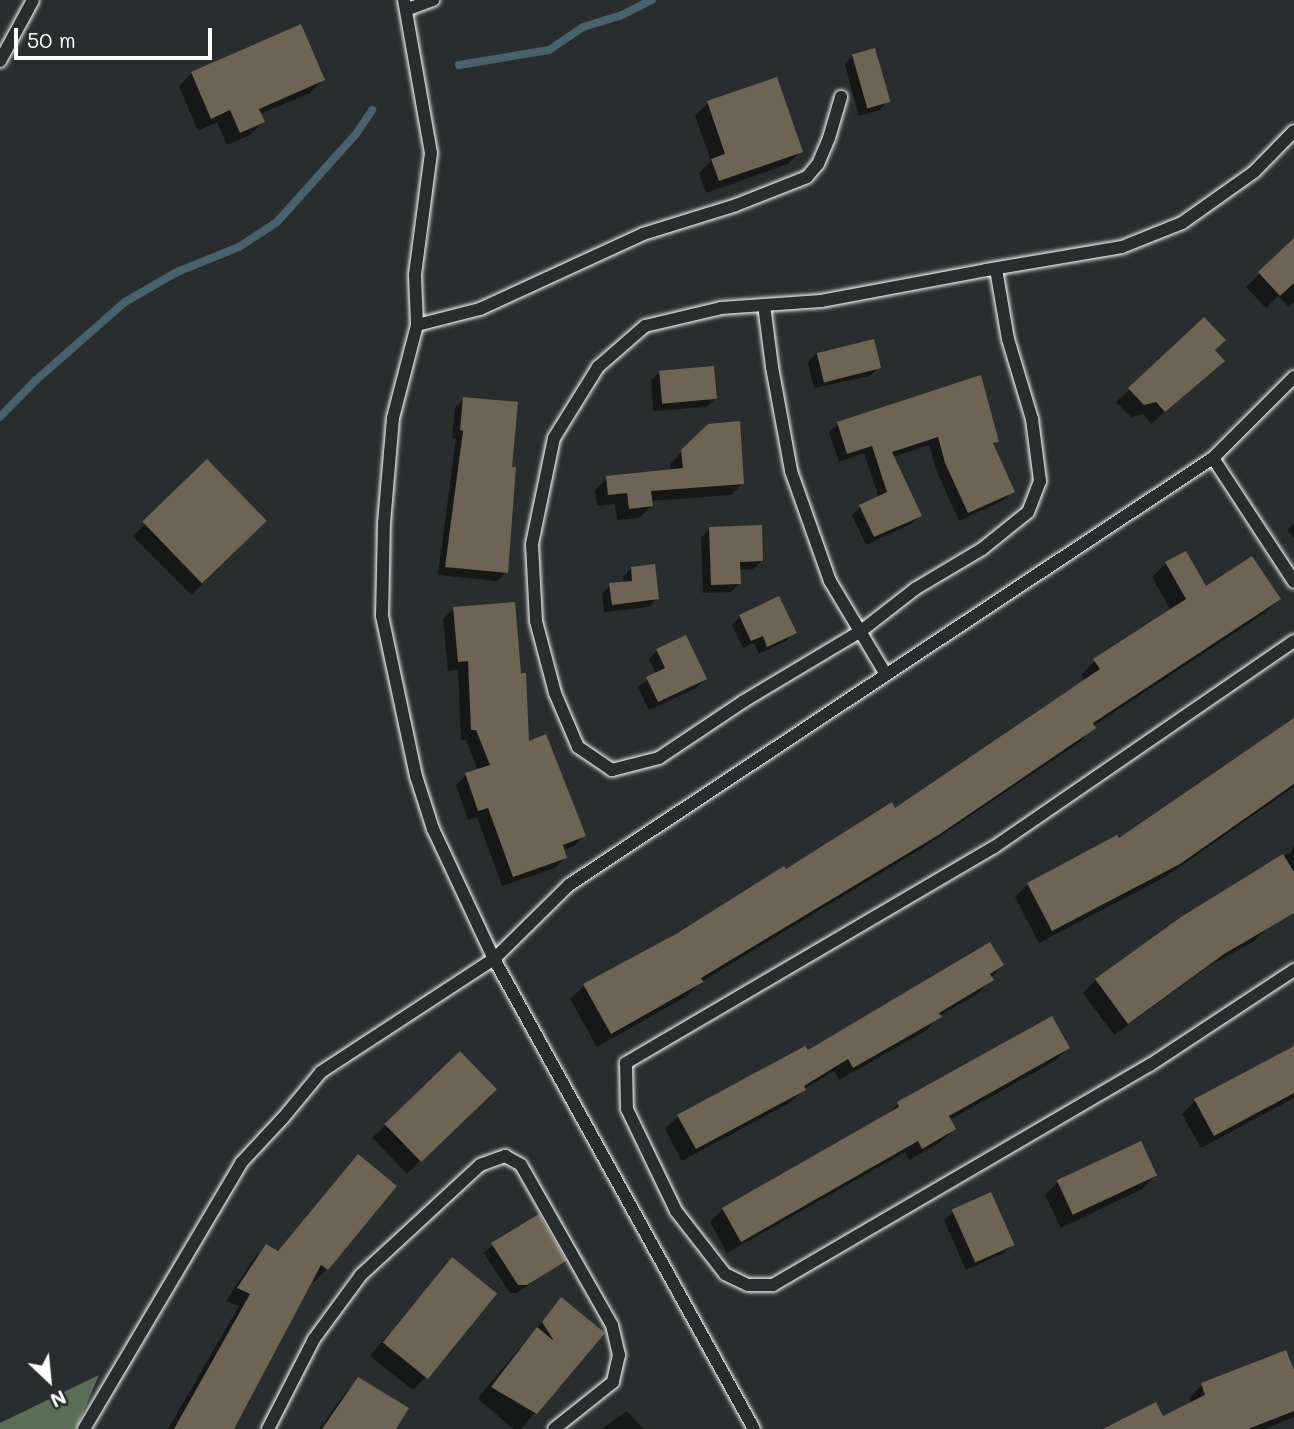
<!DOCTYPE html>
<html>
<head>
<meta charset="utf-8">
<style>
	body { margin:0 }
	#map { position:relative; width:1294px; height:1429px; overflow:hidden; background:#2a2d2e; font-family:Mali,sans-serif }
	div>[style] { position:absolute }
	[style*='--x'] { left:calc(var(--x)*1px); top:calc(var(--y)*1px); width:calc(var(--w)*1px); rotate:calc(var(--a)*1deg) }
	.green>* { inset:0; background:#5a6d57 }
	.shadow>* { inset:0; background:#0007; transform-origin:0 0 }
	.stream>* { height:8px; margin:-4px; padding:0 4px; transform-origin:4px; border-radius:4px; background:#47626c }
	.building>* { inset:0; background:#6d6454; transform-origin:0 0 }
	.roads { filter:drop-shadow(0 0 2px #fff) drop-shadow(0 0 2px #fff) }
	.lane>* { height:12px; margin:-6px; padding:0 6px; transform-origin:6px; border-radius:6px; background:#2a2d2e }
	span { translate:-50% -50%; white-space:nowrap; text-align:center; line-height:1.15; -webkit-text-stroke:7px #2a2d2e; paint-order:stroke }
	.north { position:absolute; left:14px; top:1345px; width:70px; height:70px; -webkit-text-stroke:5px #2a2d2e; paint-order:stroke; rotate:154deg; font-size:19px; font-weight:700; line-height:28px; text-align:center; color:#fff }
	.north::after { content:''; display:block; margin:auto; width:24px; height:32px; background:#fff; clip-path:polygon(50% 0,100% 100%,50% 72%,0 100%) }
	.scale { position:absolute; left:14px; top:28px; width:198px; height:32px; box-sizing:border-box; border:4px solid #fff; border-top:0; padding-left:9px; font-size:21px; line-height:24px; white-space:nowrap; color:#fff; -webkit-text-stroke:5px #2a2d2e; paint-order:stroke }
</style>
</head>
<body>
<div id="map">
	<div class="green">
		<div style="clip-path:polygon(99px 1375px,76px 1429px,0 1429px,0 1423px)"></div>
	</div>
	<div class="shadow">
		<div style="clip-path:polygon(853px 56px,888px 101px,880px 110px,859px 116px,845px 65px)"></div>
		<div style="clip-path:polygon(192px 73px,323px 80px,310px 93px,260px 114px,263px 122px,250px 135px,227px 145px,217px 122px,198px 131px,179px 86px)"></div>
		<div style="clip-path:polygon(776px 79px,801px 151px,788px 164px,706px 193px,699px 173px,711px 161px,695px 116px,708px 103px)"></div>
		<div style="clip-path:polygon(1294px 240px,1294px 302px,1289px 307px,1278px 296px,1266px 308px,1246px 287px)"></div>
		<div style="clip-path:polygon(1204px 319px,1213px 350px,1210px 373px,1151px 424px,1143px 414px,1131px 417px,1116px 402px)"></div>
		<div style="clip-path:polygon(817px 353px,879px 367px,870px 376px,814px 388px,808px 362px)"></div>
		<div style="clip-path:polygon(660px 372px,715px 399px,706px 407px,653px 411px,651px 380px)"></div>
		<div style="clip-path:polygon(464px 399px,510px 468px,506px 572px,497px 581px,438px 575px,456px 438px,452px 438px,455px 408px)"></div>
		<div style="clip-path:polygon(838px 424px,997px 441px,992px 446px,1013px 491px,1004px 500px,959px 521px,937px 472px,929px 445px,893px 457px,920px 516px,911px 524px,866px 545px,852px 515px,861px 506px,879px 498px,864px 453px,839px 462px,829px 432px)"></div>
		<div style="clip-path:polygon(708px 425px,743px 483px,731px 495px,650px 501px,651px 506px,639px 518px,617px 520px,615px 504px,597px 506px,595px 490px,607px 478px,671px 471px,670px 464px)"></div>
		<div style="left:207px;top:462px;width:83px;height:105px;rotate:45deg"></div>
		<div style="clip-path:polygon(1294px 524px,1294px 538px,1287px 530px)"></div>
		<div style="clip-path:polygon(709px 529px,762px 561px,753px 569px,739px 570px,739px 584px,731px 592px,703px 593px,701px 538px)"></div>
		<div style="clip-path:polygon(1166px 563px,1205px 589px,1279px 599px,1265px 613px,1093px 726px,1080px 742px,924px 847px,701px 982px,687px 996px,597px 1047px,570px 999px,584px 986px,895px 810px,1085px 681px,1081px 675px,1095px 661px,1171px 611px,1152px 577px)"></div>
		<div style="clip-path:polygon(631px 568px,657px 598px,649px 607px,604px 612px,602px 594px,610px 585px,624px 583px,623px 577px)"></div>
		<div style="clip-path:polygon(453px 609px,527px 744px,584px 836px,574px 846px,563px 850px,565px 858px,555px 868px,502px 886px,477px 817px,468px 820px,456px 785px,466px 775px,478px 770px,466px 740px,461px 740px,458px 670px,448px 671px,443px 619px)"></div>
		<div style="clip-path:polygon(740px 617px,794px 633px,786px 641px,759px 654px,754px 643px,743px 648px,732px 625px)"></div>
		<div style="clip-path:polygon(657px 650px,705px 679px,696px 688px,649px 710px,638px 687px,656px 674px,649px 659px)"></div>
		<div style="clip-path:polygon(1294px 720px,1294px 787px,1165px 877px,1039px 943px,1015px 897px,1028px 884px,1118px 841px)"></div>
		<div style="clip-path:polygon(1294px 845px,1294px 905px,1253px 942px,1209px 966px,1114px 1035px,1083px 993px,1096px 980px,1185px 916px,1291px 852px)"></div>
		<div style="clip-path:polygon(1002px 964px,979px 993px,939px 1016px,927px 1030px,839px 1080px,834px 1071px,804px 1089px,791px 1102px,682px 1161px,665px 1129px,678px 1116px)"></div>
		<div style="clip-path:polygon(1052px 1018px,1068px 1048px,1055px 1061px,949px 1120px,954px 1129px,941px 1142px,909px 1160px,905px 1152px,727px 1253px,710px 1222px,723px 1209px,885px 1118px,898px 1104px)"></div>
		<div style="clip-path:polygon(1294px 1048px,1294px 1098px,1201px 1148px,1182px 1114px,1195px 1101px)"></div>
		<div style="left:460px;top:1053px;width:50px;height:122px;rotate:46deg"></div>
		<div style="clip-path:polygon(358px 1157px,395px 1187px,327px 1269px,314px 1282px,312px 1279px,233px 1429px,168px 1429px,239px 1306px,226px 1301px,254px 1258px,267px 1246px,277px 1252px)"></div>
		<div style="clip-path:polygon(1155px 1176px,1142px 1189px,1061px 1228px,1045px 1195px,1058px 1182px)"></div>
		<div style="clip-path:polygon(953px 1212px,1013px 1245px,1004px 1253px,966px 1270px,944px 1220px)"></div>
		<div style="clip-path:polygon(493px 1245px,563px 1261px,517px 1293px,510px 1293px,484px 1253px)"></div>
		<div style="clip-path:polygon(452px 1260px,426px 1377px,413px 1390px,370px 1356px)"></div>
		<div style="left:561px;top:1299px;width:53px;height:130px;rotate:40deg"></div>
		<div style="clip-path:polygon(1294px 1375px,1294px 1417px,1265px 1429px,1106px 1429px,1162px 1418px,1191px 1404px,1189px 1398px,1202px 1385px)"></div>
		<div style="clip-path:polygon(358px 1380px,394px 1429px,320px 1429px,345px 1393px)"></div>
		<div style="clip-path:polygon(627px 1411px,643px 1429px,602px 1429px)"></div>
	</div>
	<div class="stream">
		<div style="--x:459;--y:65;--w:91;--a:-9.5"></div>
		<div style="--x:549;--y:50;--w:41;--a:-34.1"></div>
		<div style="--x:583;--y:27;--w:39;--a:-17"></div>
		<div style="--x:620;--y:16;--w:36;--a:-27"></div>
		<div style="--x:0;--y:417;--w:50;--a:-45.8"></div>
		<div style="--x:35;--y:381;--w:120;--a:-41.3"></div>
		<div style="--x:125;--y:302;--w:60;--a:-30"></div>
		<div style="--x:177;--y:272;--w:67;--a:-22"></div>
		<div style="--x:239;--y:247;--w:45;--a:-33.3"></div>
		<div style="--x:277;--y:222;--w:118;--a:-48.1"></div>
		<div style="--x:356;--y:134;--w:29;--a:-56"></div>
	</div>
	<div class="building">
		<div style="clip-path:polygon(301px 24px,325px 80px,259px 109px,265px 122px,240px 133px,230px 110px,211px 119px,191px 72px)"></div>
		<div style="left:875px;top:48px;width:56px;height:24px;rotate:74deg"></div>
		<div style="clip-path:polygon(777px 77px,803px 152px,719px 181px,711px 159px,725px 154px,707px 101px)"></div>
		<div style="clip-path:polygon(1294px 238px,1294px 283px,1280px 296px,1258px 272px)"></div>
		<div style="clip-path:polygon(1204px 317px,1226px 340px,1215px 350px,1225px 361px,1165px 412px,1156px 402px,1144px 405px,1128px 388px)"></div>
		<div style="left:874px;top:339px;width:30px;height:59px;rotate:76deg"></div>
		<div style="left:714px;top:366px;width:33px;height:55px;rotate:85deg"></div>
		<div style="clip-path:polygon(981px 375px,999px 442px,993px 443px,1015px 492px,968px 513px,945px 463px,938px 437px,892px 452px,922px 516px,874px 537px,859px 505px,887px 492px,872px 446px,847px 454px,837px 422px)"></div>
		<div style="clip-path:polygon(463px 397px,518px 402px,512px 467px,516px 467px,508px 573px,445px 567px,463px 431px,460px 430px)"></div>
		<div style="clip-path:polygon(740px 421px,744px 484px,651px 491px,653px 506px,629px 509px,627px 493px,608px 495px,606px 476px,683px 468px,681px 450px,708px 424px)"></div>
		<div style="left:207px;top:459px;width:86px;height:90px;rotate:46deg"></div>
		<div style="clip-path:polygon(762px 525px,763px 561px,740px 562px,741px 584px,711px 585px,709px 527px)"></div>
		<div style="clip-path:polygon(1186px 551px,1206px 586px,1252px 556px,1281px 599px,1093px 723px,1096px 728px,940px 834px,701px 978px,703px 982px,611px 1034px,583px 984px,676px 934px,784px 866px,786px 869px,892px 802px,895px 808px,1100px 669px,1093px 659px,1186px 599px,1165px 562px)"></div>
		<div style="clip-path:polygon(655px 564px,659px 599px,612px 605px,609px 583px,632px 581px,631px 567px)"></div>
		<div style="clip-path:polygon(779px 596px,797px 633px,767px 647px,763px 636px,751px 641px,739px 615px)"></div>
		<div style="clip-path:polygon(515px 602px,521px 673px,526px 673px,529px 741px,546px 734px,586px 836px,563px 845px,567px 858px,513px 877px,488px 808px,478px 811px,465px 773px,490px 765px,476px 730px,471px 730px,468px 661px,458px 662px,453px 607px)"></div>
		<div style="clip-path:polygon(686px 635px,707px 679px,658px 702px,646px 677px,665px 668px,656px 649px)"></div>
		<div style="clip-path:polygon(1294px 718px,1294px 784px,1180px 864px,1052px 931px,1027px 883px,1117px 835px,1119px 838px)"></div>
		<div style="clip-path:polygon(1283px 854px,1294px 872px,1294px 913px,1224px 954px,1128px 1024px,1095px 979px,1181px 917px)"></div>
		<div style="clip-path:polygon(990px 942px,1004px 965px,990px 974px,994px 980px,939px 1013px,942px 1017px,853px 1068px,848px 1059px,804px 1086px,806px 1090px,696px 1149px,677px 1115px,805px 1046px,808px 1050px)"></div>
		<div style="clip-path:polygon(1052px 1016px,1070px 1048px,949px 1116px,956px 1129px,922px 1149px,918px 1141px,741px 1242px,722px 1208px,899px 1107px,897px 1102px)"></div>
		<div style="clip-path:polygon(1294px 1046px,1294px 1093px,1214px 1136px,1194px 1099px)"></div>
		<div style="left:460px;top:1051px;width:53px;height:105px;rotate:46deg"></div>
		<div style="left:1141px;top:1141px;width:38px;height:93px;rotate:65deg"></div>
		<div style="clip-path:polygon(358px 1154px,397px 1186px,328px 1270px,321px 1265px,234px 1429px,174px 1429px,250px 1294px,237px 1288px,266px 1244px,278px 1251px)"></div>
		<div style="left:991px;top:1192px;width:58px;height:43px;rotate:66deg"></div>
		<div style="clip-path:polygon(539px 1214px,566px 1261px,527px 1285px,518px 1285px,491px 1243px)"></div>
		<div style="left:452px;top:1257px;width:58px;height:110px;rotate:39deg"></div>
		<div style="clip-path:polygon(561px 1297px,605px 1333px,537px 1414px,491px 1387px,537px 1327px,554px 1341px,542px 1322px)"></div>
		<div style="clip-path:polygon(1286px 1350px,1294px 1370px,1294px 1411px,1248px 1429px,1103px 1429px,1156px 1402px,1163px 1416px,1205px 1395px,1201px 1383px)"></div>
		<div style="clip-path:polygon(358px 1377px,409px 1408px,396px 1429px,322px 1429px)"></div>
	</div>
	<div class="roads">
		<div class="lane">
			<div style="--x:404;--y:0;--w:155;--a:80"></div>
			<div style="--x:431;--y:153;--w:123;--a:97.5"></div>
			<div style="--x:415;--y:275;--w:50;--a:87.7"></div>
			<div style="--x:417;--y:325;--w:96;--a:104.5"></div>
			<div style="--x:393;--y:418;--w:104;--a:94.9"></div>
			<div style="--x:384;--y:522;--w:94;--a:91.2"></div>
			<div style="--x:382;--y:616;--w:164;--a:78"></div>
			<div style="--x:416;--y:776;--w:56;--a:72.2"></div>
			<div style="--x:433;--y:829;--w:144;--a:64.9"></div>
			<div style="--x:494;--y:959;--w:537;--a:61.05"></div>
			<div style="--x:408;--y:9;--w:27;--a:-20"></div>
			<div style="--x:0;--y:61;--w:69;--a:-61.6"></div>
			<div style="--x:996;--y:269;--w:71;--a:80.3"></div>
			<div style="--x:1008;--y:339;--w:84;--a:73.3"></div>
			<div style="--x:1032;--y:419;--w:63;--a:82.6"></div>
			<div style="--x:1040;--y:481;--w:33;--a:111"></div>
			<div style="--x:1028;--y:512;--w:59;--a:141.2"></div>
			<div style="--x:982;--y:549;--w:78;--a:149.2"></div>
			<div style="--x:915;--y:589;--w:68;--a:142.1"></div>
			<div style="--x:861;--y:631;--w:136;--a:149.1"></div>
			<div style="--x:744;--y:701;--w:102;--a:146.2"></div>
			<div style="--x:659;--y:758;--w:49;--a:165.7"></div>
			<div style="--x:612;--y:770;--w:41;--a:-145.9"></div>
			<div style="--x:578;--y:747;--w:59;--a:-113.1"></div>
			<div style="--x:555;--y:693;--w:74;--a:-104.8"></div>
			<div style="--x:536;--y:621;--w:77;--a:-93"></div>
			<div style="--x:532;--y:544;--w:108;--a:-78.3"></div>
			<div style="--x:554;--y:438;--w:84;--a:-58.2"></div>
			<div style="--x:598;--y:367;--w:62;--a:-41.1"></div>
			<div style="--x:645;--y:326;--w:78;--a:-13.3"></div>
			<div style="--x:721;--y:308;--w:100;--a:-4"></div>
			<div style="--x:821;--y:301;--w:168;--a:-10.6"></div>
			<div style="--x:986;--y:270;--w:138;--a:-9.6"></div>
			<div style="--x:1122;--y:247;--w:65;--a:-21.8"></div>
			<div style="--x:1182;--y:223;--w:88;--a:-35.3"></div>
			<div style="--x:1254;--y:172;--w:57;--a:-45.7"></div>
			<div style="--x:764;--y:305;--w:63;--a:82.6"></div>
			<div style="--x:772;--y:367;--w:106;--a:79.6"></div>
			<div style="--x:791;--y:471;--w:117;--a:70.5"></div>
			<div style="--x:830;--y:581;--w:107;--a:59.1"></div>
			<div style="--x:417;--y:325;--w:65;--a:-14.3"></div>
			<div style="--x:480;--y:309;--w:179;--a:-24.7"></div>
			<div style="--x:643;--y:234;--w:97;--a:-17.3"></div>
			<div style="--x:736;--y:205;--w:76;--a:-21.5"></div>
			<div style="--x:807;--y:177;--w:17;--a:-50"></div>
			<div style="--x:818;--y:164;--w:28;--a:-67"></div>
			<div style="--x:829;--y:138;--w:43;--a:-73.7"></div>
			<div style="--x:1213;--y:458;--w:148;--a:56.8"></div>
			<div style="--x:1294;--y:641;--w:364;--a:145.5"></div>
			<div style="--x:994;--y:847;--w:427;--a:149.6"></div>
			<div style="--x:626;--y:1063;--w:46;--a:88.8"></div>
			<div style="--x:627;--y:1109;--w:113;--a:64.3"></div>
			<div style="--x:676;--y:1211;--w:80;--a:52.1"></div>
			<div style="--x:725;--y:1274;--w:25;--a:26"></div>
			<div style="--x:748;--y:1285;--w:25;--a:0"></div>
			<div style="--x:773;--y:1285;--w:436;--a:-30.3"></div>
			<div style="--x:1150;--y:1065;--w:173;--a:-33.4"></div>
			<div style="--x:84;--y:1429;--w:309;--a:-59.4"></div>
			<div style="--x:241;--y:1163;--w:62;--a:-47"></div>
			<div style="--x:283;--y:1118;--w:60;--a:-50.4"></div>
			<div style="--x:321;--y:1072;--w:207;--a:-33.2"></div>
			<div style="--x:494;--y:959;--w:105;--a:-44.6"></div>
			<div style="--x:569;--y:885;--w:773;--a:-33.55"></div>
			<div style="--x:1213;--y:458;--w:115;--a:-45"></div>
			<div style="--x:268;--y:1429;--w:101;--a:-62.9"></div>
			<div style="--x:314;--y:1339;--w:79;--a:-53.7"></div>
			<div style="--x:361;--y:1275;--w:162;--a:-42.7"></div>
			<div style="--x:480;--y:1165;--w:27;--a:-20"></div>
			<div style="--x:505;--y:1156;--w:18;--a:29"></div>
			<div style="--x:521;--y:1165;--w:184;--a:60.4"></div>
			<div style="--x:612;--y:1325;--w:31;--a:77"></div>
			<div style="--x:619;--y:1355;--w:28;--a:103"></div>
			<div style="--x:613;--y:1382;--w:75;--a:141.5"></div>
		</div>
	</div>
	<div class="north">N</div>
	<div class="scale">50 m</div>
</div>
</body>
</html>
